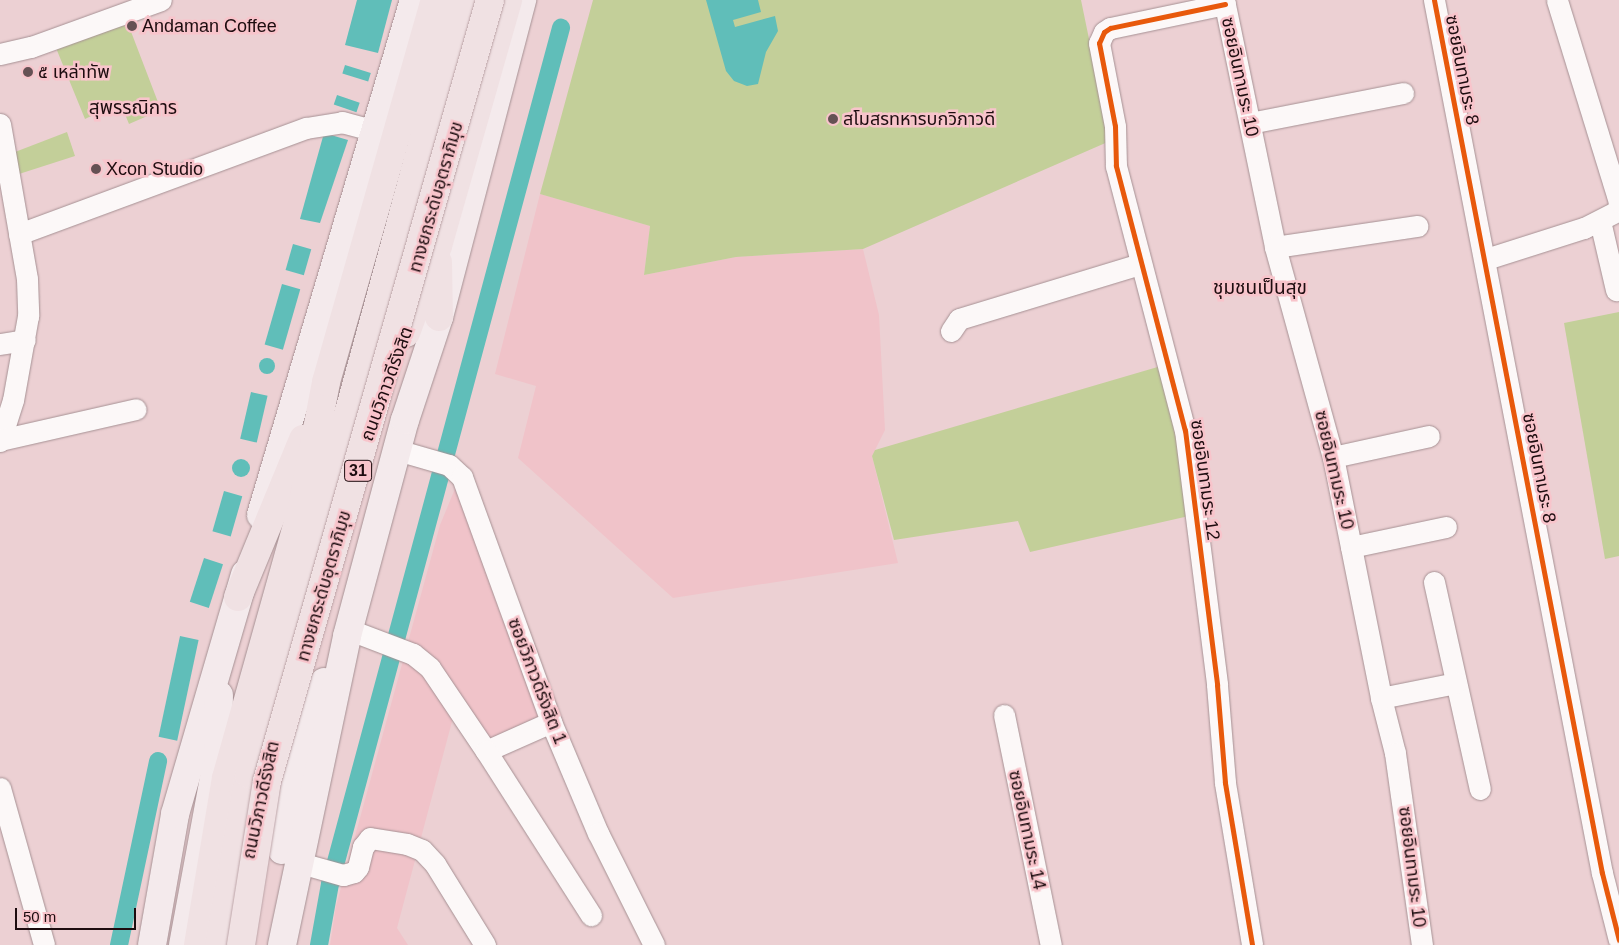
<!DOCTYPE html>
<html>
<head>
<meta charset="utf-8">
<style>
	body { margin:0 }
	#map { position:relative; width:1619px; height:945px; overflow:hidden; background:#ecd0d3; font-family:Helvetica,"Noto Sans Thai",sans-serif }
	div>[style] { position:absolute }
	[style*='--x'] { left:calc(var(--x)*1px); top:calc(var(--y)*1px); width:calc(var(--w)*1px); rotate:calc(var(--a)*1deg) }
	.built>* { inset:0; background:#f0c3c9 }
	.green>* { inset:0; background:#c3cf99 }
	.water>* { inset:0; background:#60beb9; transform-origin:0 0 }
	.round { border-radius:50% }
	.canal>* { height:18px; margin:-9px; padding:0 9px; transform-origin:9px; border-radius:9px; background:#60beb9 }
	.roads { filter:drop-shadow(0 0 1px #a69194) drop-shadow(0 0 1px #a69194) }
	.minor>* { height:21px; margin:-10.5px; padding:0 10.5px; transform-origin:10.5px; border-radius:10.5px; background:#fcf8f8 }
	.major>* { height:28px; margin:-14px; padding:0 14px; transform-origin:14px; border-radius:14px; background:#f4eaec }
	.highway>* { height:28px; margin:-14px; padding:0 14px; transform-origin:14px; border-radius:14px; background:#f0e1e3 }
	.bridges { filter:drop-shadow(0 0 1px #bda4a8) drop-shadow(0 0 1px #bda4a8) }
	.highway-bridge>* { height:28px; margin:-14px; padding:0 14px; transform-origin:14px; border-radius:14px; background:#f0e1e3 }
	.cycleway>* { height:5px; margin:-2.5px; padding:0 2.5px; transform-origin:2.5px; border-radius:2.5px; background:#e8590c }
	.dots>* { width:14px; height:14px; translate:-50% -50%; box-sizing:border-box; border:2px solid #f8c4cb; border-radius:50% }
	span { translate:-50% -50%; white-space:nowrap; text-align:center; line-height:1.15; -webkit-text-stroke:5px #f8c4cb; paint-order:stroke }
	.shield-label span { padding:1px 4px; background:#f8c4cb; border:1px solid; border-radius:4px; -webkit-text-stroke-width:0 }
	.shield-label { font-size:16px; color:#1d0c0f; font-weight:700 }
	.poi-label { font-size:18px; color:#1d0c0f }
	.left { translate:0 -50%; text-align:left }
	.street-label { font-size:18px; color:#1d0c0f }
	.neighbourhood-label { font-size:19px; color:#1d0c0f }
	.scale { position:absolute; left:15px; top:908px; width:121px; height:22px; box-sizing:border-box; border:2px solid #1d0c0f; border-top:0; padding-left:6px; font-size:15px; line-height:18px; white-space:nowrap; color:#1d0c0f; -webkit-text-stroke:4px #f8c4cb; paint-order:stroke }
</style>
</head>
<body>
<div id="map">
	<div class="built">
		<div style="clip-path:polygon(540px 194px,650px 226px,644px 275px,736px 257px,863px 249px,879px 315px,885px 430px,872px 456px,898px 563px,673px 598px,518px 458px,536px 386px,495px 374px)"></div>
		<div style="clip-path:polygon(464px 467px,558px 725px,502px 757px,454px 714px,397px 928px,408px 945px,330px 945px,336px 906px,440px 525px)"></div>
	</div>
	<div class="green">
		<div style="clip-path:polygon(593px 0,1081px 0,1110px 141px,863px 249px,736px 257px,644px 275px,650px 226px,540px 194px)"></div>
		<div style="clip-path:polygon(120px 24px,130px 29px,161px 110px,129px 124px,120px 102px,85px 119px,56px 48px)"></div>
		<div style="clip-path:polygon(67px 132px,75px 156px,19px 174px,15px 152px)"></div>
		<div style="clip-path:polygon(1619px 312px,1619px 556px,1605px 559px,1564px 323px)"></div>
		<div style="clip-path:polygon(1161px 366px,1180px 449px,1189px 516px,1030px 552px,1018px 521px,894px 540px,872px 456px,875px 450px)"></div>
	</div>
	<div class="water">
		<div style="clip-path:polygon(357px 0,392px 0,378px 53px,345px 45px)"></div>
		<div style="clip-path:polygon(706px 0,758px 0,761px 12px,733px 20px,735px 27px,775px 16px,778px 31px,766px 52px,758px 84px,747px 86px,734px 81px,726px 71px)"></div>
		<div style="left:345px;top:65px;width:27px;height:9px;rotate:17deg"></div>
		<div style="left:337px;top:95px;width:24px;height:10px;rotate:19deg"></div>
		<div style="clip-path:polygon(324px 133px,348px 140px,320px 223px,300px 219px)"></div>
		<div style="left:293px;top:244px;width:19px;height:27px;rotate:16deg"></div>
		<div style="left:282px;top:284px;width:19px;height:63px;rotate:16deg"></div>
		<div class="round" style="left:259px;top:358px;width:16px;height:16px"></div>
		<div style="left:251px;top:392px;width:17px;height:48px;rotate:13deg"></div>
		<div class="round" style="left:232px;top:459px;width:18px;height:18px"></div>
		<div style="left:224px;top:491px;width:19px;height:42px;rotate:16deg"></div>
		<div style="left:204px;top:558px;width:20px;height:46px;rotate:18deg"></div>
		<div style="left:180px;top:636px;width:19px;height:103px;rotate:12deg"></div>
	</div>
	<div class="canal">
		<div style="--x:119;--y:945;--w:188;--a:-78"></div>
		<div style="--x:319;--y:945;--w:62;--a:-79.8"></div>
		<div style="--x:330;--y:884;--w:887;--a:-74.9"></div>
	</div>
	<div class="roads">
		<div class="minor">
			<div style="--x:1224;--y:0;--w:252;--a:78.3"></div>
			<div style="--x:1275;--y:247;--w:218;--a:74.6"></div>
			<div style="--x:1333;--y:457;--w:246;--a:78.7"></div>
			<div style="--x:1381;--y:698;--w:57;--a:75.7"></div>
			<div style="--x:1395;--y:753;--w:194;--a:82"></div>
			<div style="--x:1434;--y:0;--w:889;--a:79.11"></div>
			<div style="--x:1602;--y:873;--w:69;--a:75.8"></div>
			<div style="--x:1225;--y:4;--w:117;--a:168.2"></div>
			<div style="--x:1110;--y:28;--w:7;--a:146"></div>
			<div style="--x:1104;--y:32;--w:12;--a:114"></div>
			<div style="--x:1099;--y:43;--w:85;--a:79.1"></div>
			<div style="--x:1115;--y:126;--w:40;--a:88.6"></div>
			<div style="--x:1116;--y:166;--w:273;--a:75.4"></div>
			<div style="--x:1185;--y:430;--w:257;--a:82.8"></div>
			<div style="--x:1217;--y:685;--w:98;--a:85.3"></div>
			<div style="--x:1225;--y:783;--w:164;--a:80.5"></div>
			<div style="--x:0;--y:54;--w:32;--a:-13"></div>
			<div style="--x:31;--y:47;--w:138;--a:-19.9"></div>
			<div style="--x:1250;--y:123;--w:156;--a:-11.1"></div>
			<div style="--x:0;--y:124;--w:157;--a:80.1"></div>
			<div style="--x:27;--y:279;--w:37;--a:88"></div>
			<div style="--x:28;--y:316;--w:85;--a:100.1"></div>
			<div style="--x:13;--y:400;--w:43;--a:107.6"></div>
			<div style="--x:1600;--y:221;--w:71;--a:76.9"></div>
			<div style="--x:19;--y:234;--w:306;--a:-20.3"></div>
			<div style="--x:306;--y:128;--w:36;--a:-9"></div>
			<div style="--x:342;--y:122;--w:35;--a:15"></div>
			<div style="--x:1275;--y:247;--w:144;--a:-8.4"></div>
			<div style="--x:1486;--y:259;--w:103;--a:-17.6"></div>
			<div style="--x:1584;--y:228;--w:38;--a:-27"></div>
			<div style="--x:1618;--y:211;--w:9;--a:-84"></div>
			<div style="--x:1619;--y:202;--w:211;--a:-107.1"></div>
			<div style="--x:951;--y:331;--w:14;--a:-56"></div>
			<div style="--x:959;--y:319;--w:189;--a:-16.9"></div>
			<div style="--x:0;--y:344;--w:25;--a:-9"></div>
			<div style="--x:0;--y:440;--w:139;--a:-12.8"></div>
			<div style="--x:397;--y:450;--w:54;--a:16.1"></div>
			<div style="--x:449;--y:465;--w:18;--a:43"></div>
			<div style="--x:462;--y:477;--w:261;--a:70"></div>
			<div style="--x:551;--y:722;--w:121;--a:67.1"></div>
			<div style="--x:598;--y:833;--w:125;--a:63.4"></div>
			<div style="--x:1333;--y:457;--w:98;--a:-12.3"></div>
			<div style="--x:1351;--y:547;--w:97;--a:-11.9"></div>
			<div style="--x:1434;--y:582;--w:212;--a:77.5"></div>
			<div style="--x:350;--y:630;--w:67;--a:20.9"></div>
			<div style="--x:413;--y:654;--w:22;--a:39"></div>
			<div style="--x:430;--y:668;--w:100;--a:56"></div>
			<div style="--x:486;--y:751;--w:71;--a:-24"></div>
			<div style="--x:1381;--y:698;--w:76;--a:-11.3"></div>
			<div style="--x:1004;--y:715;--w:235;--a:78.5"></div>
			<div style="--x:486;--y:751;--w:195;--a:57.4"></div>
			<div style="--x:0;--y:788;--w:163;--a:74.3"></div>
			<div style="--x:297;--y:862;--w:48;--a:15.8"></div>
			<div style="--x:343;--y:875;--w:11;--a:-15"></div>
			<div style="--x:354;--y:872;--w:6;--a:-51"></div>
			<div style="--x:358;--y:867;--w:21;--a:-76"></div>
			<div style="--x:363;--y:847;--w:11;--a:-52"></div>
			<div style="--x:370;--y:838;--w:37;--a:9"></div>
			<div style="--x:407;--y:844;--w:16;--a:22"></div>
			<div style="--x:422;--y:850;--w:19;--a:47"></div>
			<div style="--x:435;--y:864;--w:95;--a:58.3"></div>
		</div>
		<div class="major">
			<div style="--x:261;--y:515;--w:537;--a:-73.45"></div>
			<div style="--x:282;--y:850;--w:132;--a:-78.6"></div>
			<div style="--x:308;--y:721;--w:42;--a:-67.7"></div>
			<div style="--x:152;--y:945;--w:133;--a:-80"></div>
			<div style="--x:175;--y:814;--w:250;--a:-73.7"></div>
			<div style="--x:183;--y:945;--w:191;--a:-79.5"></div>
			<div style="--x:218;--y:757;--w:62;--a:-89.1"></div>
			<div style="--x:282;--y:945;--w:316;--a:-78.1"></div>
			<div style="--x:347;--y:636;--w:224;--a:-75"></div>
			<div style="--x:405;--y:420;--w:108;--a:-71.7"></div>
			<div style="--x:439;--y:317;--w:328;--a:-75.3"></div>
		</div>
		<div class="highway">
			<div style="--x:438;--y:262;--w:55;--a:89"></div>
			<div style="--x:406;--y:333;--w:93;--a:-69.8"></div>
			<div style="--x:438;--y:246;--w:256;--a:-74.1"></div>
			<div style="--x:238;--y:597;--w:171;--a:-67.6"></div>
			<div style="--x:198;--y:945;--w:169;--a:-80.5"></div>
			<div style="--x:226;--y:778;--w:281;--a:-74.3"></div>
			<div style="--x:302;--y:507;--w:127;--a:-79.1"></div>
			<div style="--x:326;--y:382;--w:397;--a:-74.1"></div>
			<div style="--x:219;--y:945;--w:173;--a:-80"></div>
			<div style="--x:249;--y:775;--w:804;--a:-74.63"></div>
		</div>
	</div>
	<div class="bridges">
		<div class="highway-bridge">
			<div style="--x:241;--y:945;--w:166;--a:-81"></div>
			<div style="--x:267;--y:781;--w:812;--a:-74.06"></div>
		</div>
	</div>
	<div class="cycleway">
		<div style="--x:1434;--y:0;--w:889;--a:79.11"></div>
		<div style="--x:1602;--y:873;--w:69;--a:75.8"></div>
		<div style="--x:1225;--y:4;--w:117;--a:168.2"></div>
		<div style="--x:1110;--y:28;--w:7;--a:146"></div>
		<div style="--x:1104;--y:32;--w:12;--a:114"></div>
		<div style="--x:1099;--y:43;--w:85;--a:79.1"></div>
		<div style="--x:1115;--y:126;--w:40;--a:88.6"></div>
		<div style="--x:1116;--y:166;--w:273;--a:75.4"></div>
		<div style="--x:1185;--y:430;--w:257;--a:82.8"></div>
		<div style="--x:1217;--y:685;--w:98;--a:85.3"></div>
		<div style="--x:1225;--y:783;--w:164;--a:80.5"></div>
	</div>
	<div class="dots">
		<div style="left:132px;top:26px;background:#655154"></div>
		<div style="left:28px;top:72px;background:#655154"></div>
		<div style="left:833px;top:119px;background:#655154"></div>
		<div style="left:96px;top:169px;background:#655154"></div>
	</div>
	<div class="shield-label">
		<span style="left:358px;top:471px">31</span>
	</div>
	<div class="poi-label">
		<span class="left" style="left:142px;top:26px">Andaman Coffee</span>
		<span class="left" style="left:38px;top:72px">๕ เหล่าทัพ</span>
		<span class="left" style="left:843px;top:119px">สโมสรทหารบกวิภาวดี</span>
		<span class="left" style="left:106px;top:169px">Xcon Studio</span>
	</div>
	<div class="street-label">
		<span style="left:1462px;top:70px;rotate:79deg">ซอยอินทามระ 8</span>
		<span style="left:1240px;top:77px;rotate:78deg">ซอยอินทามระ 10</span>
		<span style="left:436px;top:197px;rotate:-74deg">ทางยกระดับอุตราภิมุข</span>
		<span style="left:387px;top:384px;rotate:-70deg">ถนนวิภาวดีรังสิต</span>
		<span style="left:1539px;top:468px;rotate:79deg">ซอยอินทามระ 8</span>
		<span style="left:1334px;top:470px;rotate:77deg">ซอยอินทามระ 10</span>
		<span style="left:1205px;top:480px;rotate:82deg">ซอยอินทามระ 12</span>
		<span style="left:324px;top:586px;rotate:-74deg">ทางยกระดับอุตราภิมุข</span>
		<span style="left:537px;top:681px;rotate:69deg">ซอยวิภาวดีรังสิต 1</span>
		<span style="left:261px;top:800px;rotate:-78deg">ถนนวิภาวดีรังสิต</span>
		<span style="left:1027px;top:830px;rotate:78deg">ซอยอินทามระ 14</span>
		<span style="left:1412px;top:867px;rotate:83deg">ซอยอินทามระ 10</span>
	</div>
	<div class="neighbourhood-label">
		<span style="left:133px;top:108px">สุพรรณิการ</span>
		<span style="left:1260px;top:288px">ชุมชนเป็นสุข</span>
	</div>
	<div class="scale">50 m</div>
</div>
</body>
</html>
